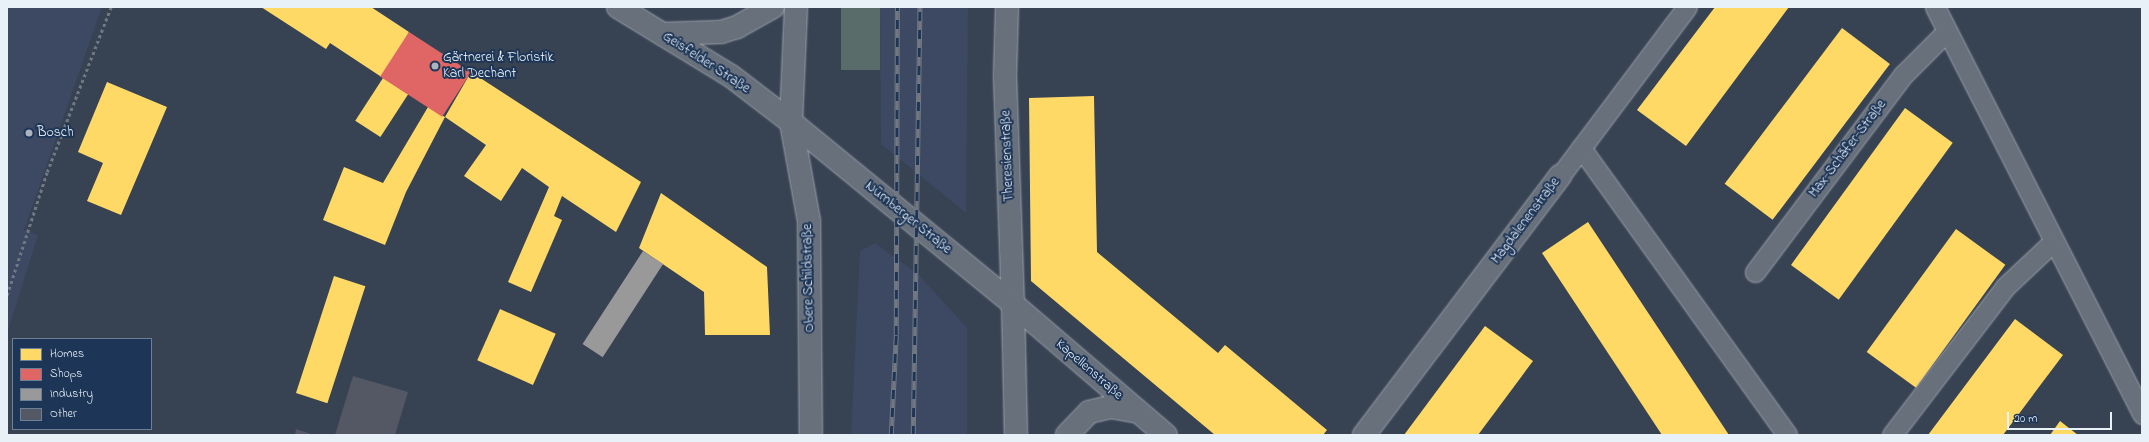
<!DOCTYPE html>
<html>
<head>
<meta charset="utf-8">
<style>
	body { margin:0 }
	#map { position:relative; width:2149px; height:442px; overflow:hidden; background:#374253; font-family:"Indie Flower",sans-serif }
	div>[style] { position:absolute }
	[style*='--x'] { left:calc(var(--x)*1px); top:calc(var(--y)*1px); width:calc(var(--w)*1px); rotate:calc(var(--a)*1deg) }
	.built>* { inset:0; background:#3d4863 }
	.green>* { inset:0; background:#596c6a; transform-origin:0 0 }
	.homes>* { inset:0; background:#ffd966; transform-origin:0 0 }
	.shops>* { inset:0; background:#e06666; transform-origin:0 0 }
	.industry>* { inset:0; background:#999; transform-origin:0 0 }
	.building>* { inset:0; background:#545864 }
	.path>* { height:2.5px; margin-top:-1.25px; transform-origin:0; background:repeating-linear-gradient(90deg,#717882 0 3px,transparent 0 6px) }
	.roads { filter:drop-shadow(0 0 1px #9ba2ab) drop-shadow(0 0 1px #9ba2ab) }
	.service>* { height:19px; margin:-9.5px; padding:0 9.5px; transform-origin:9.5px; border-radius:9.5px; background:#68717b }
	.minor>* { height:22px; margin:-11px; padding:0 11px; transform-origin:11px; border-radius:11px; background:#68717b }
	.tertiary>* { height:22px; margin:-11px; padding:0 11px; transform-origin:11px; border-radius:11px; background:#68717b }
	.rail>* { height:4.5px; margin-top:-2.25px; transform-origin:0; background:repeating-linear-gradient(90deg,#1d3557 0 9px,#717882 0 18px); box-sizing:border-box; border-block:1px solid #717882 }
	.dots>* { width:11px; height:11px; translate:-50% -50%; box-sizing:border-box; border:2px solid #1d3557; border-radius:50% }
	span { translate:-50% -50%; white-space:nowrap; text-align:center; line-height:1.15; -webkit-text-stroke:4px #1d3557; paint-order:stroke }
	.poi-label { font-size:14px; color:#e8f1f8 }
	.left { translate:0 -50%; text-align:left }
	.street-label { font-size:14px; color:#e8f1f8 }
	.frame { position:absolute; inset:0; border:8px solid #e8f1f8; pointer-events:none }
	.legend { position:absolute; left:12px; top:338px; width:140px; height:92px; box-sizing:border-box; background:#1d3557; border:1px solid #6e8097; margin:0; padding:5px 7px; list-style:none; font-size:12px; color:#e8f1f8 }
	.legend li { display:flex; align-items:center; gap:8px; height:20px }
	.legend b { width:20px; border:1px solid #6e8097 }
	.scale { position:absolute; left:2007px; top:412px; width:105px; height:18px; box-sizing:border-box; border:2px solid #e8f1f8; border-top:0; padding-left:5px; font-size:12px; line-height:14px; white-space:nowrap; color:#e8f1f8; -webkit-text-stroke:3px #1d3557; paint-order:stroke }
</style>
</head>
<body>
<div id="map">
	<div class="built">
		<div style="clip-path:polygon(7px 7px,102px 7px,24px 230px,38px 235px,7px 334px)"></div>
		<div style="clip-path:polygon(880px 7px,968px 7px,966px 213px,881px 144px)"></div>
		<div style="clip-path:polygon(875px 243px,919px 275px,967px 328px,967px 435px,851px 435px,860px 251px)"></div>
	</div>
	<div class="green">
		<div style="left:841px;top:7px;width:39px;height:63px"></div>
	</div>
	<div class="homes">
		<div style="clip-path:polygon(261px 7px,371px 7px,409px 32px,383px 78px,330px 43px,326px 49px)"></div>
		<div style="clip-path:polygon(1715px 7px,1789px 7px,1686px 146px,1637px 110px)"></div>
		<div style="left:1842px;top:28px;width:60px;height:195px;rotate:37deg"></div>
		<div style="clip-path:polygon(471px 72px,641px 182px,616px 232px,562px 196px,554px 216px,562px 220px,531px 292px,508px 282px,549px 187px,522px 168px,501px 201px,464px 176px,486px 145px,445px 117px,406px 192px,385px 245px,323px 220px,344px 167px,383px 183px,428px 107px,445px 117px)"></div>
		<div style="left:383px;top:78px;width:30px;height:51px;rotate:33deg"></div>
		<div style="clip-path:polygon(107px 82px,167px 107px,121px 215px,87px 201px,103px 163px,78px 152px)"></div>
		<div style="clip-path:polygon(1094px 96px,1097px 252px,1218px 353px,1225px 345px,1327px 430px,1323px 435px,1215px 435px,1031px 281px,1029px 98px)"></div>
		<div style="left:1905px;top:108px;width:59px;height:194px;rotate:36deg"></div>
		<div style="clip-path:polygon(661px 193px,767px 267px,770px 335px,705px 335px,704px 292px,639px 248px)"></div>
		<div style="clip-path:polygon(1588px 222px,1729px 435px,1662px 435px,1542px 253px)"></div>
		<div style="left:1956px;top:229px;width:61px;height:152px;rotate:36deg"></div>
		<div style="left:334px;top:276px;width:33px;height:123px;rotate:18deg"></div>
		<div style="left:500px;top:309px;width:61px;height:56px;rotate:24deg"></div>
		<div style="clip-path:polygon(2015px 319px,2063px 355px,2003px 435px,1928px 435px)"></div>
		<div style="clip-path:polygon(1485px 326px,1533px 361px,1478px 435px,1404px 435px)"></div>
		<div style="clip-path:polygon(2060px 421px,2078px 435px,2050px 435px)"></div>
	</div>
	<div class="shops">
		<div style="left:409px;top:32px;width:74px;height:53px;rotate:33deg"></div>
	</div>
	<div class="industry">
		<div style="left:643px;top:251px;width:24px;height:111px;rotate:33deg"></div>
	</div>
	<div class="building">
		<div style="clip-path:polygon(353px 376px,408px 392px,395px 435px,335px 435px)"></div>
		<div style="clip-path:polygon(296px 429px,314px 435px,295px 435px)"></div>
	</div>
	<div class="path">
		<div style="--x:7;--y:295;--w:129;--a:-72"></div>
		<div style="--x:47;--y:172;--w:177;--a:-68.8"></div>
	</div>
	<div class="roads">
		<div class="service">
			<div style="--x:1935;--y:7;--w:457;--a:63"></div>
			<div style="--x:1581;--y:148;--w:353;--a:54.3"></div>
			<div style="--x:1560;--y:176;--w:211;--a:-53.1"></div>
			<div style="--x:1755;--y:272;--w:246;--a:-53.1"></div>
			<div style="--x:1903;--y:75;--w:62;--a:-45"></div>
			<div style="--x:1892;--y:435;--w:186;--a:-52.6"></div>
			<div style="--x:2005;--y:287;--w:67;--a:-43.2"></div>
		</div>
		<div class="minor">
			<div style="--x:618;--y:7;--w:132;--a:31.4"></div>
			<div style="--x:731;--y:76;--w:76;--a:37.5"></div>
			<div style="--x:791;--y:122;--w:101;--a:79.7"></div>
			<div style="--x:809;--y:221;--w:214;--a:89.5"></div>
			<div style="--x:1007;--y:7;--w:69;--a:91.7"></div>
			<div style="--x:1005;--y:76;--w:228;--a:88"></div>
			<div style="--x:1013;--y:304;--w:201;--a:40.6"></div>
			<div style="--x:1067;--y:435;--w:32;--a:-46"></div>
			<div style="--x:1089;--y:412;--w:23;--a:-13"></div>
			<div style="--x:1111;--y:407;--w:27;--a:10"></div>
			<div style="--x:1364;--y:435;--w:325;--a:-52.9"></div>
		</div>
		<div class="tertiary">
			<div style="--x:796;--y:7;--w:115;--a:92.5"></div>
			<div style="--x:791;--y:122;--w:287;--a:39.3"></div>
			<div style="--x:1013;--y:304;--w:131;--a:88.7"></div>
			<div style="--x:662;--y:34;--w:59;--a:-1.9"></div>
			<div style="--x:721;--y:32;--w:17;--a:-17"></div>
			<div style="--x:737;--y:27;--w:41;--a:-29.1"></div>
		</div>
	</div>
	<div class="rail">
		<div style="--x:891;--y:435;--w:100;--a:-87.1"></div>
		<div style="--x:896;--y:335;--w:328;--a:-89.8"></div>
		<div style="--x:913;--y:435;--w:428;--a:-89.1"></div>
	</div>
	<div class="dots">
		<div style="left:435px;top:66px;background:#aab4be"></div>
		<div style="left:29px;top:133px;background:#aab4be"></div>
	</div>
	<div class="poi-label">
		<span class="left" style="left:443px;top:66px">Gärtnerei &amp; Floristik<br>Karl Dechant</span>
		<span class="left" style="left:37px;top:133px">Bosch</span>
	</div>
	<div class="street-label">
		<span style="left:706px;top:63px;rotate:33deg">Geisfelder Straße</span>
		<span style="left:1848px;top:149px;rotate:-53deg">Max-Schäfer-Straße</span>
		<span style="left:1008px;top:156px;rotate:-92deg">Theresienstraße</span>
		<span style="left:908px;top:218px;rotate:39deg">Nürnberger Straße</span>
		<span style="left:1526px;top:221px;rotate:-53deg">Magdalenenstraße</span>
		<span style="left:809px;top:278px;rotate:-91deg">Obere Schildstraße</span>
		<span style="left:1089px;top:370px;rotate:41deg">Kapellenstraße</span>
	</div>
	<div class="frame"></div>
	<ul class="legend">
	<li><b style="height:11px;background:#ffd966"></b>Homes</li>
	<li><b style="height:11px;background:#e06666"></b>Shops</li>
	<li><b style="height:11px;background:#999"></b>Industry</li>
	<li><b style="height:11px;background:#545864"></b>Other</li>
	</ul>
	<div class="scale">20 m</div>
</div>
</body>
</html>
